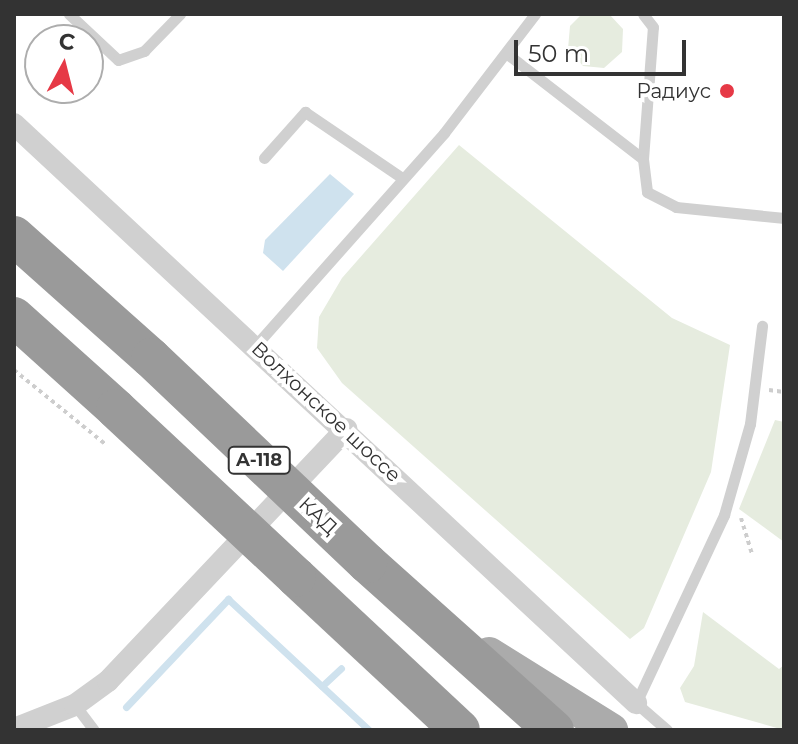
<!DOCTYPE html>
<html>
<head>
<meta charset="utf-8">
<style>
	body { margin:0 }
	#map { position:relative; width:798px; height:744px; overflow:hidden; background:#fff; font-family:Montserrat,sans-serif }
	div>[style] { position:absolute }
	[style*='--x'] { left:calc(var(--x)*1px); top:calc(var(--y)*1px); width:calc(var(--w)*1px); rotate:calc(var(--a)*1deg) }
	.green>* { inset:0; background:#e6ecdf }
	.water>* { inset:0; background:#cfe2ee }
	.stream>* { height:7px; margin:-3.5px; padding:0 3.5px; transform-origin:3.5px; border-radius:3.5px; background:#cfe2ee }
	.path>* { height:4px; margin-top:-2px; transform-origin:0; background:repeating-linear-gradient(90deg,#cdcdcd 0 4px,transparent 0 8px) }
	.lane>* { height:11px; margin:-5.5px; padding:0 5.5px; transform-origin:5.5px; border-radius:5.5px; background:#d0d0d0 }
	.street>* { height:22px; margin:-11px; padding:0 11px; transform-origin:11px; border-radius:11px; background:#d0d0d0 }
	.primary>* { height:34px; margin:-17px; padding:0 17px; transform-origin:17px; border-radius:17px; background:#ababab }
	.highway>* { height:40px; margin:-20px; padding:0 20px; transform-origin:20px; border-radius:20px; background:#9a9a9a }
	.highway-bridge>* { height:40px; margin:-20px; padding:0 20px; transform-origin:20px; border-radius:20px; background:#9a9a9a }
	.dots>* { width:22px; height:22px; translate:-50% -50%; box-sizing:border-box; border:4px solid #fff; border-radius:50% }
	span { translate:-50% -50%; white-space:nowrap; text-align:center; line-height:1.15; -webkit-text-stroke:8px #fff; paint-order:stroke }
	.shield-label span { padding:2px 6px; background:#fff; border:2px solid; border-radius:6px; -webkit-text-stroke-width:0 }
	.shield-label { font-size:18px; color:#333; font-weight:700 }
	.poi-label { font-size:20px; color:#333 }
	.right { translate:-100% -50%; text-align:right }
	.street-label { font-size:20px; color:#333 }
	.frame { position:absolute; inset:0; border:16px solid #333; pointer-events:none }
	.north { position:absolute; left:24px; top:24px; width:80px; height:80px; box-sizing:border-box; background:#fff; border:2px solid #adadad; border-radius:50%; rotate:7deg; font-size:22px; font-weight:700; line-height:32px; text-align:center; color:#333 }
	.north::after { content:''; display:block; margin:auto; width:28px; height:36px; background:#e63946; clip-path:polygon(50% 0,100% 100%,50% 72%,0 100%) }
	.scale { position:absolute; left:514px; top:40px; width:172px; height:36px; box-sizing:border-box; border:4px solid #333; border-top:0; padding-left:10px; font-size:24px; line-height:28px; white-space:nowrap; color:#333; -webkit-text-stroke:6px #fff; paint-order:stroke }
</style>
</head>
<body>
<div id="map">
	<div class="green">
		<div style="clip-path:polygon(609px 14px,623px 29px,622px 52px,604px 68px,583px 66px,568px 49px,570px 26px,582px 14px)"></div>
		<div style="clip-path:polygon(459px 145px,672px 318px,730px 345px,711px 472px,644px 628px,630px 639px,342px 383px,317px 348px,319px 317px,342px 278px)"></div>
		<div style="clip-path:polygon(775px 420px,784px 422px,784px 542px,739px 509px)"></div>
		<div style="clip-path:polygon(703px 612px,779px 669px,784px 665px,784px 730px,685px 702px,680px 688px,694px 666px)"></div>
	</div>
	<div class="water">
		<div style="clip-path:polygon(330px 174px,354px 194px,283px 271px,263px 253px,265px 240px)"></div>
	</div>
	<div class="stream">
		<div style="--x:322;--y:686;--w:26;--a:-43"></div>
		<div style="--x:126;--y:707;--w:149;--a:-46.6"></div>
		<div style="--x:228;--y:599;--w:192;--a:42.9"></div>
	</div>
	<div class="path">
		<div style="--x:14;--y:370;--w:117;--a:39.1"></div>
		<div style="--x:769;--y:390;--w:15;--a:8"></div>
		<div style="--x:741;--y:518;--w:38;--a:73"></div>
	</div>
	<div class="lane">
		<div style="--x:69;--y:14;--w:67;--a:43.2"></div>
		<div style="--x:118;--y:60;--w:28;--a:-19"></div>
		<div style="--x:144;--y:51;--w:52;--a:-45.8"></div>
		<div style="--x:506;--y:53;--w:173;--a:37.7"></div>
		<div style="--x:643;--y:159;--w:132;--a:-85.7"></div>
		<div style="--x:653;--y:27;--w:16;--a:-128"></div>
		<div style="--x:264;--y:158;--w:62;--a:-48.3"></div>
		<div style="--x:305;--y:112;--w:117;--a:34.2"></div>
		<div style="--x:643;--y:159;--w:33;--a:83"></div>
		<div style="--x:647;--y:192;--w:33;--a:27"></div>
		<div style="--x:676;--y:207;--w:109;--a:5.8"></div>
		<div style="--x:255;--y:346;--w:285;--a:-48.4"></div>
		<div style="--x:444;--y:133;--w:150;--a:-52.6"></div>
		<div style="--x:75;--y:705;--w:31;--a:53"></div>
		<div style="--x:667;--y:730;--w:41;--a:-138.9"></div>
		<div style="--x:636;--y:703;--w:208;--a:-64.9"></div>
		<div style="--x:724;--y:515;--w:95;--a:-74.1"></div>
		<div style="--x:750;--y:424;--w:99;--a:-83"></div>
	</div>
	<div class="street">
		<div style="--x:14;--y:124;--w:850;--a:42.95"></div>
		<div style="--x:14;--y:729;--w:66;--a:-21.5"></div>
		<div style="--x:75;--y:705;--w:41;--a:-36"></div>
		<div style="--x:108;--y:681;--w:347;--a:-46.6"></div>
	</div>
	<div class="primary">
		<div style="--x:489;--y:654;--w:144;--a:31.9"></div>
	</div>
	<div class="highway">
		<div style="--x:14;--y:236;--w:183;--a:41.7"></div>
		<div style="--x:14;--y:317;--w:137;--a:42"></div>
		<div style="--x:367;--y:563;--w:251;--a:41.8"></div>
		<div style="--x:296;--y:577;--w:224;--a:43"></div>
	</div>
	<div class="highway-bridge">
		<div style="--x:151;--y:358;--w:298;--a:43.5"></div>
		<div style="--x:116;--y:409;--w:246;--a:43"></div>
	</div>
	<div class="dots">
		<div style="left:727px;top:91px;background:#e63946"></div>
	</div>
	<div class="shield-label">
		<span style="left:259px;top:460px">А-118</span>
	</div>
	<div class="poi-label">
		<span class="right" style="left:711px;top:91px">Радиус</span>
	</div>
	<div class="street-label">
		<span style="left:326px;top:412px;rotate:43deg">Волхонское шоссе</span>
		<span style="left:318px;top:516px;rotate:43deg">КАД</span>
	</div>
	<div class="frame"></div>
	<div class="north">С</div>
	<div class="scale">50 m</div>
</div>
</body>
</html>
